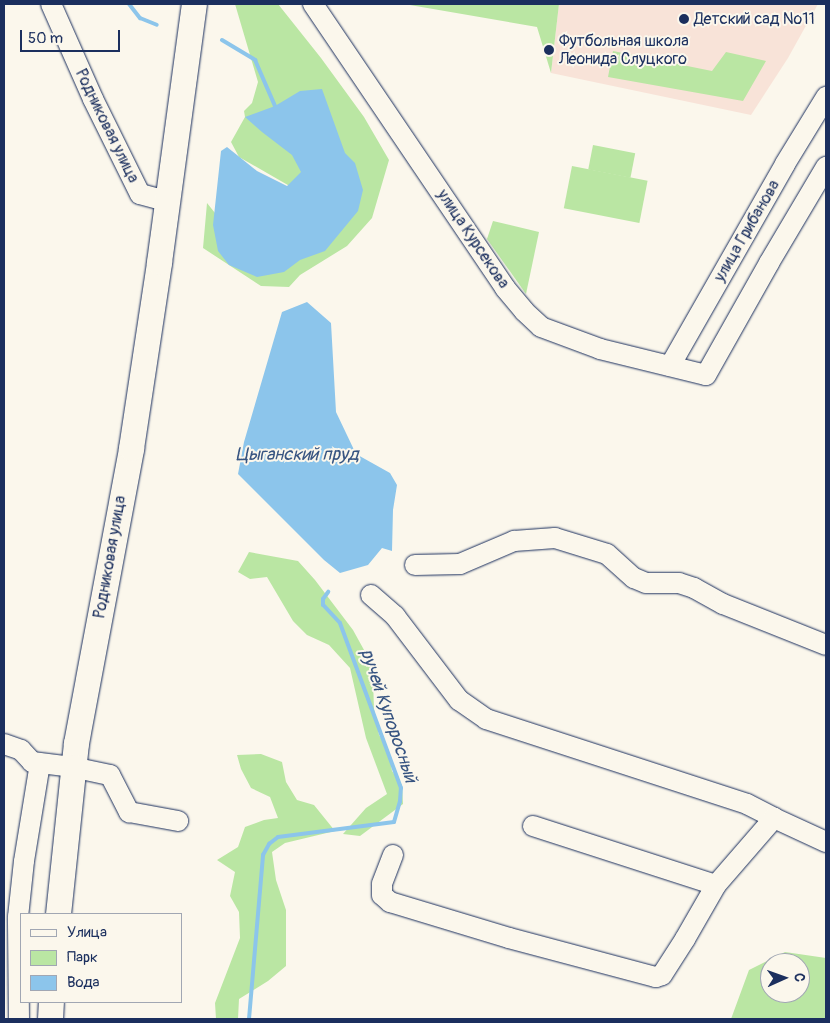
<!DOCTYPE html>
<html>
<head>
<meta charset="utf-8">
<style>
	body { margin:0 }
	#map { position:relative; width:830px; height:1023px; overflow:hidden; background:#fbf7ec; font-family:Pangolin,sans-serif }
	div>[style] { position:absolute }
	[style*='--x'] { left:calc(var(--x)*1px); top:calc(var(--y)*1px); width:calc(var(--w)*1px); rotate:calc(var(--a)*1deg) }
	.built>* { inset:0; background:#f8e3d8 }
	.green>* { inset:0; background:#bae6a3; transform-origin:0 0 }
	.water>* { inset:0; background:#8cc5eb }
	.stream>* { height:4px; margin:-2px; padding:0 2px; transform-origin:2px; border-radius:2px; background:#8cc5eb }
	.roads { filter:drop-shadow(0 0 1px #1b2f5e) drop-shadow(0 0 1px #1b2f5e) }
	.minor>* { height:20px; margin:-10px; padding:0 10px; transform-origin:10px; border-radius:10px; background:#fbf7ec }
	.major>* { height:25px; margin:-12.5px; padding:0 12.5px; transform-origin:12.5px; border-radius:12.5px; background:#fbf7ec }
	.dots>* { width:14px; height:14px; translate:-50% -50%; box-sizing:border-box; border:2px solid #fbf7ec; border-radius:50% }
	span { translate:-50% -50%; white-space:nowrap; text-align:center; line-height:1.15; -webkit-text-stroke:4px #fbf7ec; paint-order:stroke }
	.poi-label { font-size:16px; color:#1b2f5e }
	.left { translate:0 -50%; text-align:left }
	.street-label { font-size:16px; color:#1b2f5e }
	.water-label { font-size:18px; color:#375481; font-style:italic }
	.frame { position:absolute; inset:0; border:5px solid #1b2f5e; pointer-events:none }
	.legend { position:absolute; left:20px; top:913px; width:162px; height:90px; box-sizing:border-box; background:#fbf7ec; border:1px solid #a1a7b3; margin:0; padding:6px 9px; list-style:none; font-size:15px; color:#1b2f5e }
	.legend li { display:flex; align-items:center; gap:10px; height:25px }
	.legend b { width:25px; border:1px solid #a1a7b3 }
	.north { position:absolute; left:760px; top:953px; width:50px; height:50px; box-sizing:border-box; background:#fbf7ec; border:1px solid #a1a7b3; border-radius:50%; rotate:88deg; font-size:14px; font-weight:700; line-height:20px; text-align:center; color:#1b2f5e }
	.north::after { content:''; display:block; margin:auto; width:18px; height:22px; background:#1b2f5e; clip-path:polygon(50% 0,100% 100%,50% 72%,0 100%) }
	.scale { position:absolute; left:20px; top:30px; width:100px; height:22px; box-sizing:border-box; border:2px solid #1b2f5e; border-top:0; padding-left:6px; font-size:15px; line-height:18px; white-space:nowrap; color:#1b2f5e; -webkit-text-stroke:4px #fbf7ec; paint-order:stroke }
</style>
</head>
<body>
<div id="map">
	<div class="built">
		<div style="clip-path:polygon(559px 4px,818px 4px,788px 58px,751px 115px,551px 73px)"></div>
	</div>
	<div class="green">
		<div style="clip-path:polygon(235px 4px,278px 4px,321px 58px,364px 117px,389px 160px,372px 218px,347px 246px,300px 275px,289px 287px,261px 286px,203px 248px,207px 203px,231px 233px,293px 188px,239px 157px,231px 142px,245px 117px,244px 111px,252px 103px,258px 82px)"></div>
		<div style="clip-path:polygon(404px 4px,559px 4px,551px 73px,537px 27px)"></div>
		<div style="clip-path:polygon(613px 51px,712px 71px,726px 52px,766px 61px,743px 101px,608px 77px)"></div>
		<div style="left:593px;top:145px;width:43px;height:25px;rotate:11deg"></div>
		<div style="left:572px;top:166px;width:77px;height:43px;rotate:11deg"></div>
		<div style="clip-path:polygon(493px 221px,539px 232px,526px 294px,487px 239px)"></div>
		<div style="clip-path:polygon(249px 552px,298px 561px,315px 580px,353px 630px,369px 659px,373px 679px,374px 709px,379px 735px,389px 751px,392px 771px,402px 785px,403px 804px,360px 836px,343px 834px,366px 808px,387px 794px,366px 738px,350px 668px,329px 645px,307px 635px,293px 621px,267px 577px,250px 579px,238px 572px)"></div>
		<div style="clip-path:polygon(261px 754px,282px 762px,286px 782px,297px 800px,314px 805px,335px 831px,285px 843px,272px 852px,276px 880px,286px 910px,286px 966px,268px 981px,239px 999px,238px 1019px,216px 1019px,215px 1003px,240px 938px,239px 912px,230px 896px,235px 872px,217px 860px,238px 847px,245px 827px,264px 820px,278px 818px,270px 797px,251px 788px,241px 769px,237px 755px)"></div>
		<div style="clip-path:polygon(evenodd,785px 952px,826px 958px,826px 1019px,731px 1019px,749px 970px,785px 952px,770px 963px,800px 963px,800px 993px,770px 993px,770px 963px)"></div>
	</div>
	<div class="water">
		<div style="clip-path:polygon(322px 89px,345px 153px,355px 163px,363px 190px,358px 211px,325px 251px,300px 260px,284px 272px,257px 277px,229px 265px,218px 251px,213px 225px,221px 151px,227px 147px,257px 171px,287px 186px,301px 172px,292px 155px,262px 132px,245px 117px,275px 106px,300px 91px)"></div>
		<div style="clip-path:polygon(307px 302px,331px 323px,336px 412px,356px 454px,390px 473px,397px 485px,393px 510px,392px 551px,382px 548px,368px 565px,340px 573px,324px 560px,238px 474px,244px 442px,282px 312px)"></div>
	</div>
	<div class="stream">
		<div style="--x:129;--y:4;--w:18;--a:52"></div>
		<div style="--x:140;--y:18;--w:18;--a:22"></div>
		<div style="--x:222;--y:40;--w:39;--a:31"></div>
		<div style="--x:255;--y:60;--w:50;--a:66.5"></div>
		<div style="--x:249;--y:1019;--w:165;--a:-85.1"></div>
		<div style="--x:263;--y:855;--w:13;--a:-61"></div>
		<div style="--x:269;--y:844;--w:11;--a:-38"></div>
		<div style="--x:278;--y:837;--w:117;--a:-7.4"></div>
		<div style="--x:394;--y:822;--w:22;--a:-74"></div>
		<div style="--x:400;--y:801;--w:13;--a:-86"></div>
		<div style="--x:401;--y:788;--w:176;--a:-110.3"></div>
		<div style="--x:340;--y:623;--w:25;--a:-133"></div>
		<div style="--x:323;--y:605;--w:6;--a:-90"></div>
		<div style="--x:323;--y:599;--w:9;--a:-54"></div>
	</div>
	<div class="roads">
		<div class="minor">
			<div style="--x:51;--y:4;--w:104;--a:66.1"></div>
			<div style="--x:93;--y:99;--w:106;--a:63.7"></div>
			<div style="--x:140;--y:194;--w:28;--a:15"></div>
			<div style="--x:313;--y:4;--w:343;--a:55.9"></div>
			<div style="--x:505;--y:288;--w:30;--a:50"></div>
			<div style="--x:524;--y:311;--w:23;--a:43"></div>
			<div style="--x:541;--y:327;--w:63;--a:20.4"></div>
			<div style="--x:600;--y:349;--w:109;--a:13.8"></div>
			<div style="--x:706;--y:375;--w:129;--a:-60.6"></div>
			<div style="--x:769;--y:263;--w:112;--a:-59.3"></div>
			<div style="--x:670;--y:366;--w:232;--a:-60.3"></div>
			<div style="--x:785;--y:164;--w:79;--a:-58.5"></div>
			<div style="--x:415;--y:565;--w:45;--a:-1.3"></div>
			<div style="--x:460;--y:564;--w:59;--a:-23.1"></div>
			<div style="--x:514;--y:541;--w:41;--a:-4.2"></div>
			<div style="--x:555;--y:538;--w:54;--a:17.1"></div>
			<div style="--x:607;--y:554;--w:36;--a:42"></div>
			<div style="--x:634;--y:578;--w:13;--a:23"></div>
			<div style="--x:646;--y:583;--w:33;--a:0"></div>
			<div style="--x:679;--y:583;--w:16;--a:18"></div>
			<div style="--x:694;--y:588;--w:33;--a:29"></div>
			<div style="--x:723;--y:604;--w:111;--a:21.7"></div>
			<div style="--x:371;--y:595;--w:32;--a:41"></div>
			<div style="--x:395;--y:616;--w:106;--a:52.7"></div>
			<div style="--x:459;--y:700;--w:33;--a:35"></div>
			<div style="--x:486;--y:719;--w:274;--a:18"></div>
			<div style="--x:747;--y:804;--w:30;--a:27"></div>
			<div style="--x:4;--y:744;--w:18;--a:19"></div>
			<div style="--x:21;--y:750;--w:16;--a:47"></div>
			<div style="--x:32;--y:762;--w:40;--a:7.1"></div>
			<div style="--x:72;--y:767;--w:39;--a:12"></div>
			<div style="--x:110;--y:775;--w:42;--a:62.8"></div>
			<div style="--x:129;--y:812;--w:50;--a:10.4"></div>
			<div style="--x:533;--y:826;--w:192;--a:17.9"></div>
			<div style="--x:393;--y:855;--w:31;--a:111"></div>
			<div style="--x:382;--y:884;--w:11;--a:90"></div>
			<div style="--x:382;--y:895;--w:11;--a:41"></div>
			<div style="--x:390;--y:902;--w:124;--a:16.8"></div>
			<div style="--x:509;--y:938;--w:152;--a:14.9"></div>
			<div style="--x:656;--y:977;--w:6;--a:-18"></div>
			<div style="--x:662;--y:975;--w:43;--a:-57.4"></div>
			<div style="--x:685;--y:939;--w:62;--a:-60.1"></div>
			<div style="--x:716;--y:885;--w:89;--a:-49.1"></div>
			<div style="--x:774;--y:818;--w:57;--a:24.8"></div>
			<div style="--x:19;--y:1019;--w:102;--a:-90.6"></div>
			<div style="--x:18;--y:917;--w:56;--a:-83.9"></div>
			<div style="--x:24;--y:861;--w:99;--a:-80.7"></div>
		</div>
		<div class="major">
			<div style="--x:58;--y:914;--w:172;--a:-84"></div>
			<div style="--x:76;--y:743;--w:300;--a:-79.4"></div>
			<div style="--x:131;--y:448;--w:188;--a:-81.4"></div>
			<div style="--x:159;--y:262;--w:260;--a:-82.3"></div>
			<div style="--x:50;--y:1019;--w:17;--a:-87"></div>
		</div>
	</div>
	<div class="dots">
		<div style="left:684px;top:19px;background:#1b2f5e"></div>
		<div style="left:549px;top:50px;background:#1b2f5e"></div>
	</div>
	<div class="poi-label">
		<span class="left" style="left:694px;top:19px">Детский сад №11</span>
		<span class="left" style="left:559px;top:50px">Футбольная школа<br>Леонида Слуцкого</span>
	</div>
	<div class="street-label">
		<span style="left:107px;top:126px;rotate:64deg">Родниковая улица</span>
		<span style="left:747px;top:231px;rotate:-60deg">улица Грибанова</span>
		<span style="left:473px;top:239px;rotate:56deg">улица Курсекова</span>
		<span style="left:110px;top:557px;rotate:-80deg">Родниковая улица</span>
	</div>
	<div class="water-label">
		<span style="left:297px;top:455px">Цыганский пруд</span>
		<span style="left:388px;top:716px;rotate:71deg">ручей Купоросный</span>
	</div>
	<div class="frame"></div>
	<ul class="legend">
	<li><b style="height:6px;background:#fbf7ec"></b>Улица</li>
	<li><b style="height:14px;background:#bae6a3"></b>Парк</li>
	<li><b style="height:14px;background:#8cc5eb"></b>Вода</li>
	</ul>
	<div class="north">С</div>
	<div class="scale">50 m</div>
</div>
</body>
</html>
